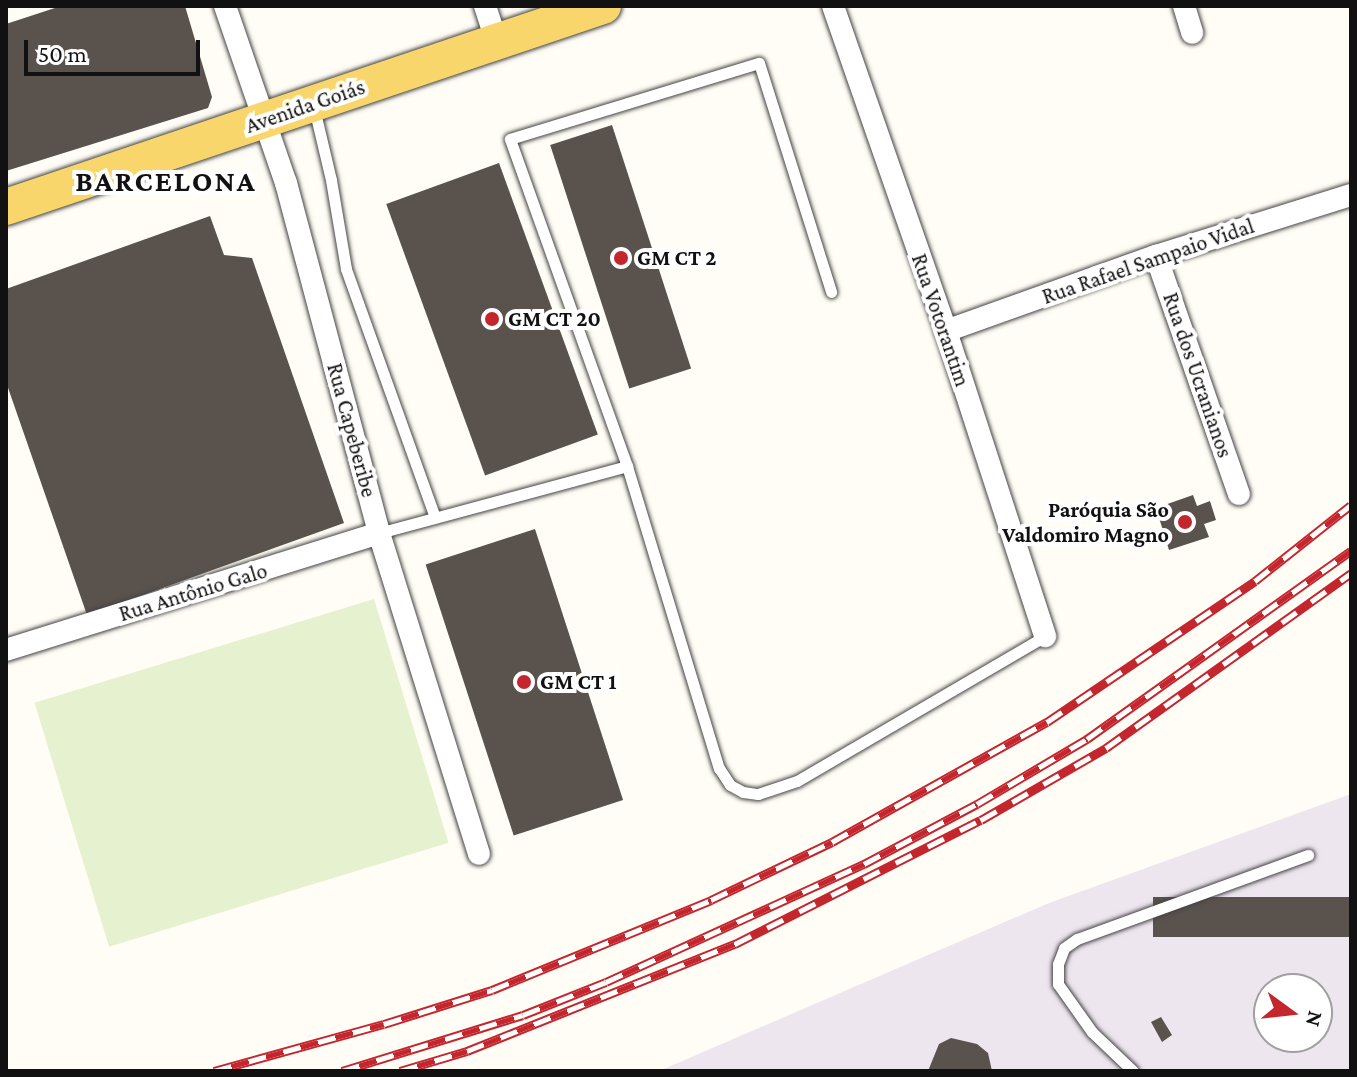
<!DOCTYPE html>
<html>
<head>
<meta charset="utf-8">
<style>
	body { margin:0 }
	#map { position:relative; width:1357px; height:1077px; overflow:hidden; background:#fffdf5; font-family:"Crimson Pro",serif }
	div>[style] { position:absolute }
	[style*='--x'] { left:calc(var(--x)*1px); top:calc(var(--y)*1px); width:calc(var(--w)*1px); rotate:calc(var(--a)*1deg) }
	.industrial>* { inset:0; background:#eee6ef }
	.pitch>* { inset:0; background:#e6f2cf; transform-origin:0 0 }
	.building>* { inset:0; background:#5a524d; transform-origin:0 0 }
	.roads { filter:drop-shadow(0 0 2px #444) drop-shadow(0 0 2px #444) }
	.lane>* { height:11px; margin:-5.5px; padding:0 5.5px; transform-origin:5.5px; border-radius:5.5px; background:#fff }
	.street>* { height:22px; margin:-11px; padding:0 11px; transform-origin:11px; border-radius:11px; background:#fff }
	.primary>* { height:36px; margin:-18px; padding:0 18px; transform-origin:18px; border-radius:18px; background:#f9d66b }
	.rail>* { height:9px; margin-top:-4.5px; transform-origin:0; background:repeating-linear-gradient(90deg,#fff 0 18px,#c4262e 0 36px); box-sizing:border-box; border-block:2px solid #c4262e }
	.dots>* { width:22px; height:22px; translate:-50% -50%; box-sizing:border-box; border:4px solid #fff; border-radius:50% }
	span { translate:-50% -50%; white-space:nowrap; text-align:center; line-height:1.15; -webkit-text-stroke:8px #fff; paint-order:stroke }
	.street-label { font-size:22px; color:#111 }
	.poi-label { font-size:22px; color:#111; font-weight:700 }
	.left { translate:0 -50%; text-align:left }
	.right { translate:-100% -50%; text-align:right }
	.district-label { font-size:30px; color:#111; font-weight:700; letter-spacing:2px }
	.frame { position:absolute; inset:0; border:8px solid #111; pointer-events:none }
	.north { position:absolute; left:1253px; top:973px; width:80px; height:80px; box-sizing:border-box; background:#fff; border:2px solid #a0a0a0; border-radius:50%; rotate:105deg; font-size:22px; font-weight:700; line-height:32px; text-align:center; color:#111 }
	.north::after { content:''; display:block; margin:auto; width:28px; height:36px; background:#c4262e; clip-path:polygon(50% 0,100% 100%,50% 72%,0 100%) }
	.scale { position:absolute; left:24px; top:40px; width:176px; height:36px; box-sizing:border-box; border:4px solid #111; border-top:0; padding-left:10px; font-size:24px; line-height:28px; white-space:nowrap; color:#111; -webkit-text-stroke:6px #fff; paint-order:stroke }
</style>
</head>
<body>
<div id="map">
	<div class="industrial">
		<div style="clip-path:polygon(evenodd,1351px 794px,1351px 1071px,659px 1071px,1049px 903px,1351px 794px,1269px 989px,1317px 989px,1317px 1037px,1269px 1037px,1269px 989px)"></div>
	</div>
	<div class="pitch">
		<div style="left:374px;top:599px;width:255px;height:355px;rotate:73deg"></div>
	</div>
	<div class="building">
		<div style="clip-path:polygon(61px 6px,185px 6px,212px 97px,208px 108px,6px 171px,6px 24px)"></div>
		<div style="left:612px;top:125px;width:256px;height:65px;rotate:72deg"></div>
		<div style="left:499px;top:163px;width:289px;height:120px;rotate:70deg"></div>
		<div style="clip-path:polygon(210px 216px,224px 255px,252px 258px,344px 523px,87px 615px,6px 382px,6px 289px)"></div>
		<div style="clip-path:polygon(1193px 495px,1197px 506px,1210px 501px,1216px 520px,1204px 524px,1209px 537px,1169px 550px,1156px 508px)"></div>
		<div style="left:535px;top:529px;width:285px;height:115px;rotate:72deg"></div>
		<div style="left:1351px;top:897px;width:40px;height:198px;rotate:90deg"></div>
		<div style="clip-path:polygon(1161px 1017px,1172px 1035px,1162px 1042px,1151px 1022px)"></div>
		<div style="clip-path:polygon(951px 1038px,977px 1044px,988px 1053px,992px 1071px,928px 1071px,939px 1044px)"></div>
	</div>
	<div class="roads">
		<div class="lane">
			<div style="--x:314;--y:108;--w:74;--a:76.7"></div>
			<div style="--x:331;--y:180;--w:90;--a:80.4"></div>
			<div style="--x:346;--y:269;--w:264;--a:70.3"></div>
			<div style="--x:627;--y:466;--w:347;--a:-109.7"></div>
			<div style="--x:510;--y:139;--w:260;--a:-17"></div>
			<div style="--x:759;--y:63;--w:240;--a:72.5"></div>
			<div style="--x:379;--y:533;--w:257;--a:-15.1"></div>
			<div style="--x:627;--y:466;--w:316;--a:73.1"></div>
			<div style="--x:719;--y:768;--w:20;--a:57"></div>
			<div style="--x:730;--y:785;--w:15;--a:28"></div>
			<div style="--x:743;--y:792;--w:15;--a:8"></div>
			<div style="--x:758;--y:794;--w:41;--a:-18.4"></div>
			<div style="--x:797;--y:781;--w:287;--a:-30.3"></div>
			<div style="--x:1133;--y:1071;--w:57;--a:-136.4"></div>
			<div style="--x:1092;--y:1032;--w:59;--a:-125.3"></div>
			<div style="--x:1058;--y:984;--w:20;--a:-90"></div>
			<div style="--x:1058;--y:964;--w:17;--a:-69"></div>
			<div style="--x:1064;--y:948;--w:16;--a:-35"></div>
			<div style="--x:1077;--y:939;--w:246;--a:-20"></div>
		</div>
		<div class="street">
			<div style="--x:225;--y:6;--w:187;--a:71"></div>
			<div style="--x:286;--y:183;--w:362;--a:75.1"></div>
			<div style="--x:379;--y:533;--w:336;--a:72.7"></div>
			<div style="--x:485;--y:6;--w:38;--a:72"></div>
			<div style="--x:833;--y:6;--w:344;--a:70.8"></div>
			<div style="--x:946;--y:331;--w:321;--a:72"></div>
			<div style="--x:1184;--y:6;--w:28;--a:73"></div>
			<div style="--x:1156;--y:256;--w:252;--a:70.8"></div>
			<div style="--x:946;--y:331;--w:223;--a:-19.7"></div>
			<div style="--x:1156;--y:256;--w:204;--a:-17.4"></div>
			<div style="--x:6;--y:650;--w:391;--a:-17.4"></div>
		</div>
		<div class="primary">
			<div style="--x:6;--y:207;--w:630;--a:-18.61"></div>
		</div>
	</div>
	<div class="rail">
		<div style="--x:214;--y:1071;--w:176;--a:-15.5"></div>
		<div style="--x:384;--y:1024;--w:113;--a:-17.5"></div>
		<div style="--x:492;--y:990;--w:237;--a:-22.3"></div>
		<div style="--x:711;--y:900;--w:134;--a:-25.6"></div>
		<div style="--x:832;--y:842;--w:246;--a:-29.2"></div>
		<div style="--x:1047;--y:722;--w:251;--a:-34.1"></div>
		<div style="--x:1255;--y:581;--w:122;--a:-38.4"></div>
		<div style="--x:342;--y:1071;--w:189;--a:-17.2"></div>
		<div style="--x:523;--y:1015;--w:89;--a:-21.7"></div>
		<div style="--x:606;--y:982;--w:284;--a:-24.6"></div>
		<div style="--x:864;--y:864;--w:128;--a:-28"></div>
		<div style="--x:977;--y:804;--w:128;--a:-30.6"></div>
		<div style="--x:1087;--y:739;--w:324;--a:-35.5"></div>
		<div style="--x:400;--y:1071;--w:70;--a:-16.6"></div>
		<div style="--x:467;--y:1051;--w:289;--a:-21.8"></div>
		<div style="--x:735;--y:944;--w:275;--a:-26.8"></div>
		<div style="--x:981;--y:820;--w:144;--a:-29.9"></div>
		<div style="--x:1106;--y:748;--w:301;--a:-35.5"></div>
	</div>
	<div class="dots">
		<div style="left:621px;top:258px;background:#c4262e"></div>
		<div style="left:492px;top:319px;background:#c4262e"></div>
		<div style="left:1185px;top:522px;background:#c4262e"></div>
		<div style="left:524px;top:682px;background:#c4262e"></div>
	</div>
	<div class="street-label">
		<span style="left:305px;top:106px;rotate:-19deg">Avenida Goiás</span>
		<span style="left:1148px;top:261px;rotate:-19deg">Rua Rafael Sampaio Vidal</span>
		<span style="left:941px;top:320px;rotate:71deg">Rua Votorantim</span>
		<span style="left:1198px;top:375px;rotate:71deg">Rua dos Ucranianos</span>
		<span style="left:352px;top:430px;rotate:75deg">Rua Capeberibe</span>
		<span style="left:193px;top:592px;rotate:-17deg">Rua Antônio Galo</span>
	</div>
	<div class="poi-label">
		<span class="left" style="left:637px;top:258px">GM CT 2</span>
		<span class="left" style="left:508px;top:319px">GM CT 20</span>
		<span class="right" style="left:1169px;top:522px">Paróquia São<br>Valdomiro Magno</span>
		<span class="left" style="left:540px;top:682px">GM CT 1</span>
	</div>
	<div class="district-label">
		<span style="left:166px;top:181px">BARCELONA</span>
	</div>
	<div class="frame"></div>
	<div class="north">N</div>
	<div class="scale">50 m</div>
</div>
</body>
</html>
